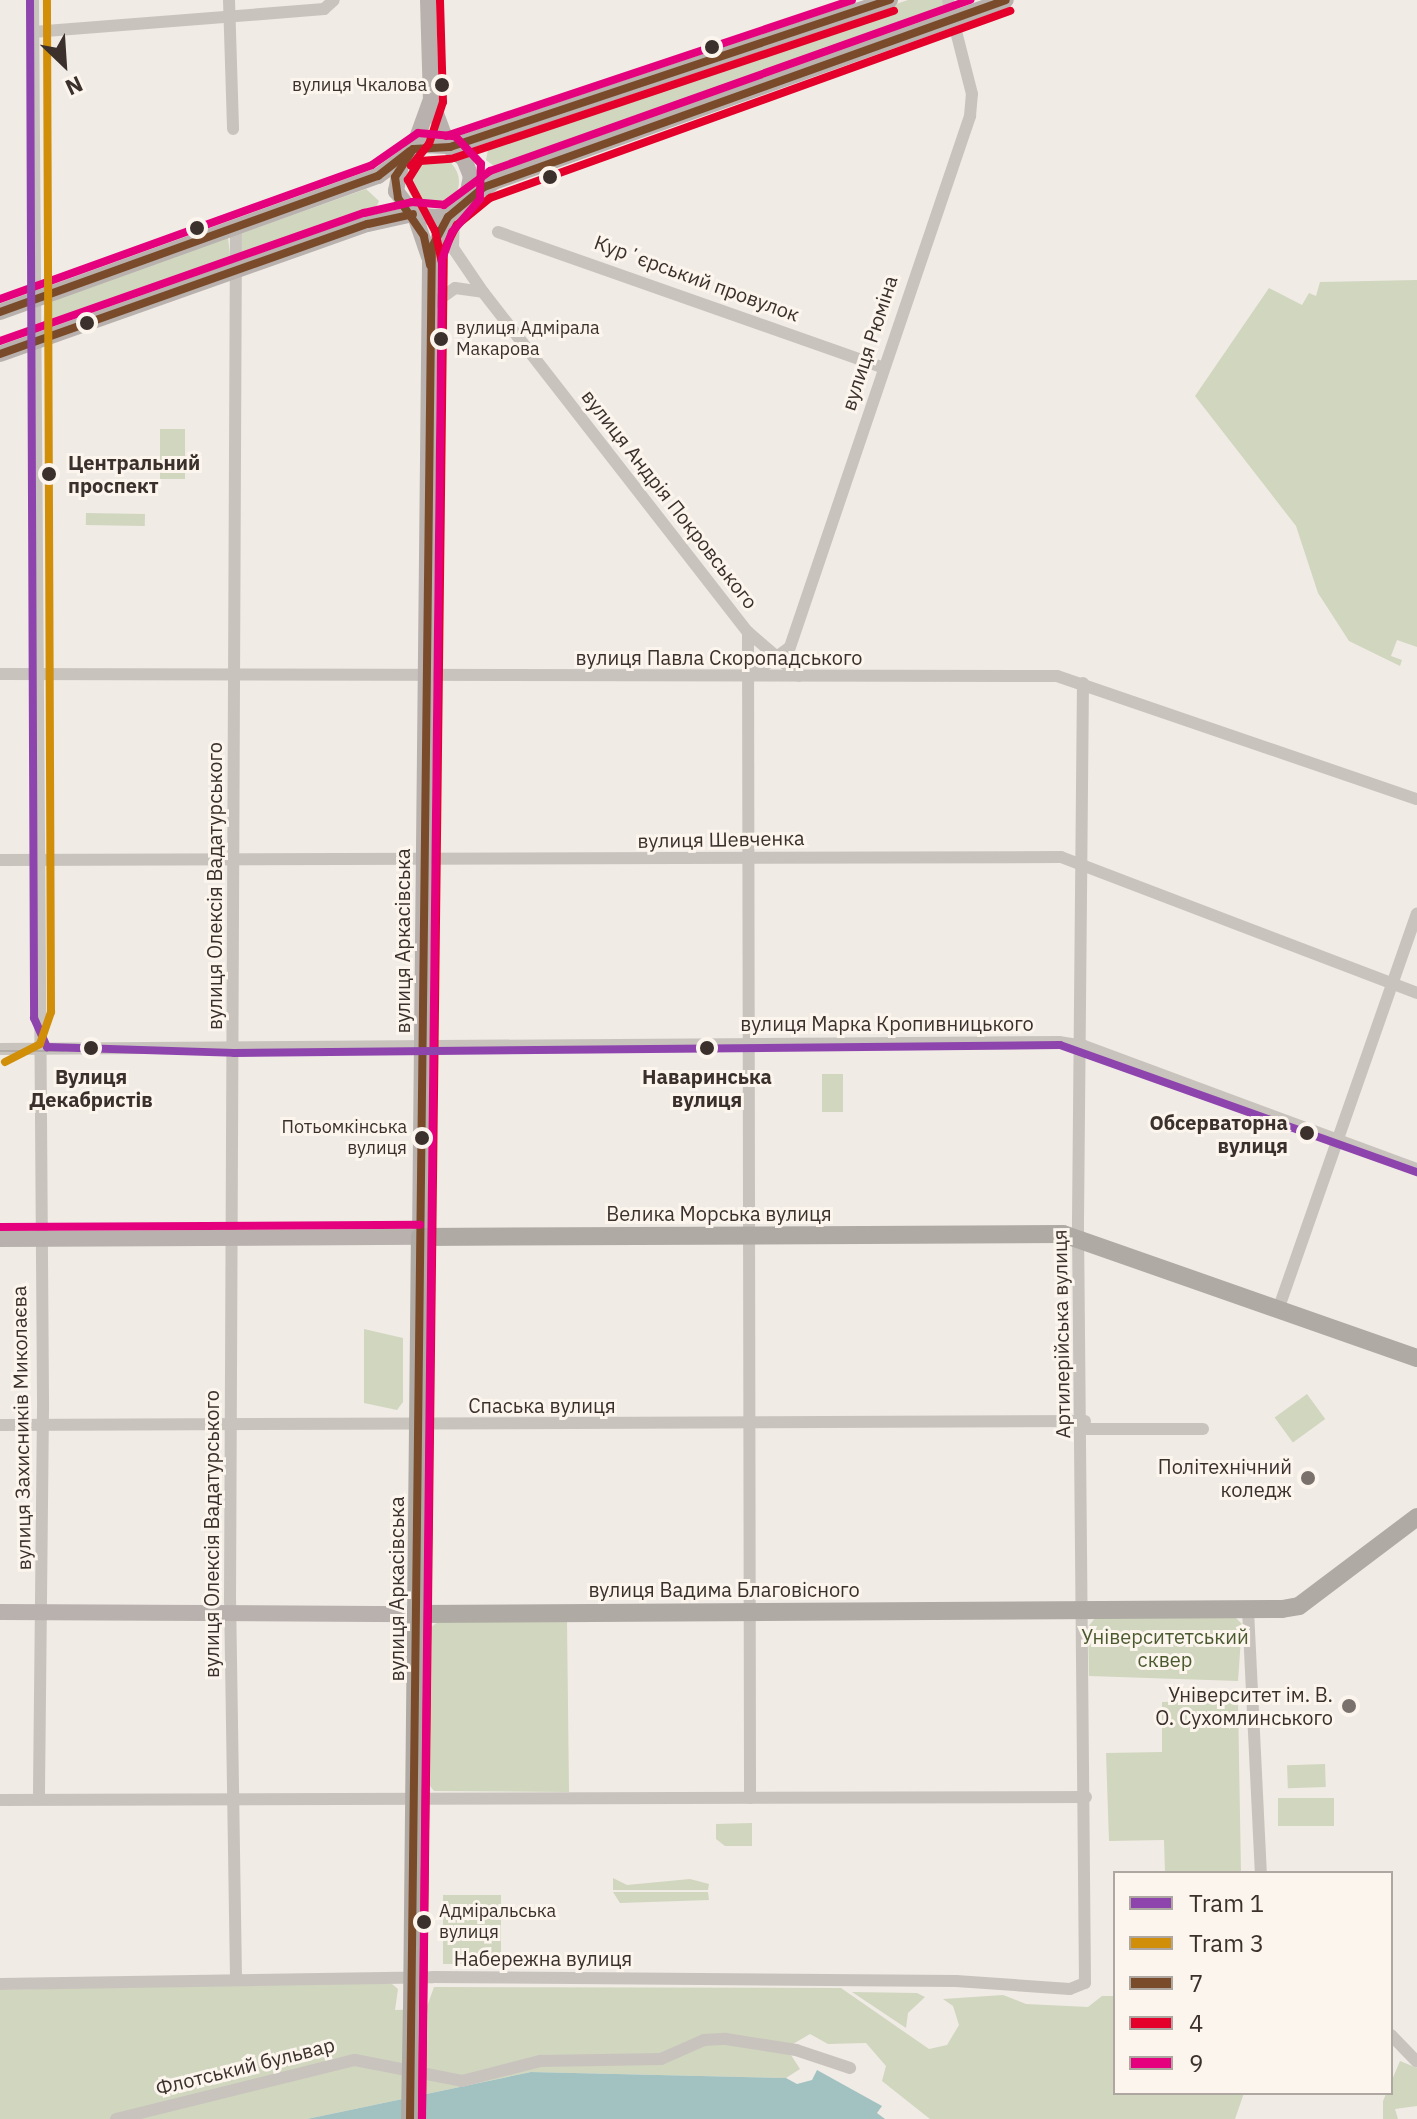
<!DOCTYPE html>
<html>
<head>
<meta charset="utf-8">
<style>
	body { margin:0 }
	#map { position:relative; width:1417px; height:2119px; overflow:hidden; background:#f0ebe5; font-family:"IBM Plex Sans",sans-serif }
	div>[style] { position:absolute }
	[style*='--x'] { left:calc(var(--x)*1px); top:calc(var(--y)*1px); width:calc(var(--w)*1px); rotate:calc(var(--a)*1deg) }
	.green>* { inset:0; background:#d1d6bf; transform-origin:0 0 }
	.round { border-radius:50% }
	.water>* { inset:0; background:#a1c2c1 }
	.minor>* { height:12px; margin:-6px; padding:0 6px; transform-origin:6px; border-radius:6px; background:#c9c3be }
	.major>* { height:16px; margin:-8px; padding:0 8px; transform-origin:8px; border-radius:8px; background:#b8b1ad }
	.highway>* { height:18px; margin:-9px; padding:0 9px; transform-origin:9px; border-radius:9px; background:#afaaa4 }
	.tram>* { height:2px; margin:-1px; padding:0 1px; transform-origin:1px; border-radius:1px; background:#b1aca8 }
	.highway-bridge>* { height:18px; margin:-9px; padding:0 9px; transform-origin:9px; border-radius:9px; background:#afaaa4 }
	.bus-1>* { height:8px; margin:-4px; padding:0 4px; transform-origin:4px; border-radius:4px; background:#7a4b2a }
	.bus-2>* { height:8px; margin:-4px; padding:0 4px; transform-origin:4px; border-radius:4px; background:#e4002b }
	.bus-3>* { height:8px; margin:-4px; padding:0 4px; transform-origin:4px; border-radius:4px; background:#e5007d }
	.tram-1>* { height:8px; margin:-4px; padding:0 4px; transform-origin:4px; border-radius:4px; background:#8e44ad }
	.tram-2>* { height:8px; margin:-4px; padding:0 4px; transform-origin:4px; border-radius:4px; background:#d18e09 }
	.dots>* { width:22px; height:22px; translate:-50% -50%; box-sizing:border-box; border:4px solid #fbf5ee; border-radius:50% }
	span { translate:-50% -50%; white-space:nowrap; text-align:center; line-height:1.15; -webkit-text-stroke:6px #fbf5ee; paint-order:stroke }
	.bus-label { font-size:18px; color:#3b302b }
	.right { translate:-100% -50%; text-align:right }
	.left { translate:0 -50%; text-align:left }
	.street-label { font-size:20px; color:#3b302b }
	.stop-label { font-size:20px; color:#3b302b; font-weight:700 }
	.poi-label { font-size:20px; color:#3b302b }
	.park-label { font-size:20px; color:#4a5a2e }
	.legend { position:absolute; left:1113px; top:1871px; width:280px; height:224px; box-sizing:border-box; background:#fbf5ee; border:2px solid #aea6a0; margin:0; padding:10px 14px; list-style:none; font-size:24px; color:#3b302b }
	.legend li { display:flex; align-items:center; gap:16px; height:40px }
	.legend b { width:40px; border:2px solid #aea6a0 }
	.north { position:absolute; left:24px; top:24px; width:80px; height:80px; -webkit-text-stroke:6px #fbf5ee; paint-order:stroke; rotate:155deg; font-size:22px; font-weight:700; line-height:32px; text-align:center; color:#3b302b }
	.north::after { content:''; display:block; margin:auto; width:28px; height:36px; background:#3b302b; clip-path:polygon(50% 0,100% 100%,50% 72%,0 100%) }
</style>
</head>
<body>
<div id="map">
	<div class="green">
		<div style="clip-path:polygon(908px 0,943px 0,945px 16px,502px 172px,486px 160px,489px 144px,501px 137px)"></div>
		<div class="round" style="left:407px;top:156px;width:52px;height:52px"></div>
		<div style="clip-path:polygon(366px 189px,379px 201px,372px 216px,242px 259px,242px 233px)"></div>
		<div style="clip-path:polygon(228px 237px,231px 265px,43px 328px,45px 301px)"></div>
		<div style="clip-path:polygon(1417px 280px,1417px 647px,1397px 640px,1391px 656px,1402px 660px,1400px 666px,1349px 641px,1318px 593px,1296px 526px,1195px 396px,1269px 288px,1302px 305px,1309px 293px,1316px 296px,1320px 282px)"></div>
		<div style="left:160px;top:429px;width:25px;height:50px"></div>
		<div style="left:86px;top:513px;width:59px;height:12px;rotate:1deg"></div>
		<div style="left:822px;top:1074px;width:21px;height:38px"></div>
		<div style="clip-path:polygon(364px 1329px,403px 1338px,403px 1402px,397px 1410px,364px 1403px)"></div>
		<div style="left:1307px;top:1394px;width:31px;height:40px;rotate:54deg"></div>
		<div style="clip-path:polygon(1234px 1616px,1242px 1624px,1238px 1681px,1089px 1676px,1088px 1627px,1095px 1618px)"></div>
		<div style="clip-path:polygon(567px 1620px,569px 1792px,434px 1791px,426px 1781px,430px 1628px,439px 1621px)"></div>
		<div style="clip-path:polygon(1238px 1700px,1241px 1873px,1165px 1873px,1164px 1840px,1109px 1841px,1106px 1753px,1162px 1752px,1162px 1702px)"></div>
		<div style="left:1325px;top:1764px;width:23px;height:38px;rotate:88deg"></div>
		<div style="left:1278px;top:1798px;width:56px;height:28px"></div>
		<div style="clip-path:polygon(752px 1823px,752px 1846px,725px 1846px,716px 1839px,716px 1824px)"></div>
		<div style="clip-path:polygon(613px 1878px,627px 1885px,690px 1879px,709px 1884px,708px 1890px,613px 1890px)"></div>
		<div style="clip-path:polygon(613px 1892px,708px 1892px,709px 1900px,620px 1903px)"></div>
		<div style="left:443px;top:1895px;width:58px;height:69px"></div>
		<div style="clip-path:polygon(239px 1984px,392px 1984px,398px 1989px,395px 2010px,426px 2009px,434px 1987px,841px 1988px,929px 2049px,947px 2045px,959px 2025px,953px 2006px,943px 1999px,1003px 1995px,1026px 2004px,1088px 2007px,1102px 1996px,1115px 1996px,1115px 2093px,1244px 2093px,1235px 2119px,930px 2119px,882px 2081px,886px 2066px,866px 2043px,828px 2044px,810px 2034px,793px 2044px,791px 2055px,800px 2069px,786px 2078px,531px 2072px,307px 2119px,0 2119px,0 1990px)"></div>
		<div style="clip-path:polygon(852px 1992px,917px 1993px,925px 1997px,908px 2013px,906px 2028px)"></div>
		<div style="clip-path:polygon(1400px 2061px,1417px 2068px,1417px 2106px,1395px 2109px,1398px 2119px,1383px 2119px,1383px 2101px)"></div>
	</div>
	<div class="water">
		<div style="clip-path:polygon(817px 2070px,882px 2106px,877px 2113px,885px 2119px,307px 2119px,531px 2072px,786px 2078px,797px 2084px,812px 2080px)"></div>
	</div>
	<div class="minor">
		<div style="--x:33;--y:0;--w:1409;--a:89.59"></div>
		<div style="--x:43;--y:1409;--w:390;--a:90.6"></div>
		<div style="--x:229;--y:0;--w:129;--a:88.2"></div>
		<div style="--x:33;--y:32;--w:292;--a:-4.5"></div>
		<div style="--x:324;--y:9;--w:13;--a:-42"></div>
		<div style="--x:454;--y:216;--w:32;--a:92"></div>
		<div style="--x:453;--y:248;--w:53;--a:55.7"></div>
		<div style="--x:483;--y:292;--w:431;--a:52.1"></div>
		<div style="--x:748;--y:632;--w:67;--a:40.8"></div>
		<div style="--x:498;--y:232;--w:407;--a:19.4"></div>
		<div style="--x:429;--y:307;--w:32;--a:-36"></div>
		<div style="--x:455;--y:288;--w:28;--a:8"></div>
		<div style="--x:748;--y:632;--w:1166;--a:89.9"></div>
		<div style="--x:0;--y:674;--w:1057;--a:0.11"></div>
		<div style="--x:1057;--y:676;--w:380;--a:18.9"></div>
		<div style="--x:750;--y:676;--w:49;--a:-35.9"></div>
		<div style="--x:790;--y:647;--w:561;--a:-71.27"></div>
		<div style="--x:970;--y:116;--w:22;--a:-85"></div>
		<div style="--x:972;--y:94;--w:97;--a:-104.3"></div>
		<div style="--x:0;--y:860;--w:1061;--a:-0.16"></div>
		<div style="--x:1061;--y:857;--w:381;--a:20.9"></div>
		<div style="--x:0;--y:1049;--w:1059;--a:-0.38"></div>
		<div style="--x:1059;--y:1042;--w:25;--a:9"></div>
		<div style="--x:1084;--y:1046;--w:355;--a:20.3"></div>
		<div style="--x:1278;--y:1310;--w:420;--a:-70.7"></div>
		<div style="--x:0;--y:1425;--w:1085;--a:-0.21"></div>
		<div style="--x:1085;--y:1429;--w:118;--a:0"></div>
		<div style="--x:1248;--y:1610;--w:263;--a:87.2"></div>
		<div style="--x:0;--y:1800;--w:1086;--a:-0.16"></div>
		<div style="--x:236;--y:1978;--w:377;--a:-90.9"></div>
		<div style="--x:230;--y:1601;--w:1375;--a:-89.75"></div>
		<div style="--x:0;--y:1984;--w:433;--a:-0.9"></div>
		<div style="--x:433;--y:1977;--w:523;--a:0.44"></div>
		<div style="--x:956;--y:1981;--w:114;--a:4"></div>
		<div style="--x:1070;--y:1989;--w:16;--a:-22"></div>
		<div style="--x:1085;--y:1983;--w:763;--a:-90.53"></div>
		<div style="--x:1078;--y:1220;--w:537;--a:-89.47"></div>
		<div style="--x:1391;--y:2035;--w:37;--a:46"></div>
		<div style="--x:116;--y:2119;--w:246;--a:-13.9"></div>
		<div style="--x:355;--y:2060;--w:109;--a:11.1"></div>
		<div style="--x:462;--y:2081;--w:81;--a:-14.4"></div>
		<div style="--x:540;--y:2061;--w:121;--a:-0.9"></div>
		<div style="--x:661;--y:2059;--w:47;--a:-23.8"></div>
		<div style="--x:704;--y:2040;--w:22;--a:-3"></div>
		<div style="--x:726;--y:2039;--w:71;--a:8.9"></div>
		<div style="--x:796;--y:2050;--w:57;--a:18.4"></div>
	</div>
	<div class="major">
		<div style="--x:428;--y:0;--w:100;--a:88.3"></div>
		<div style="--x:431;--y:100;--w:49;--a:69.7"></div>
		<div style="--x:450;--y:147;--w:464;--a:-18.5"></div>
		<div style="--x:413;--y:149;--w:50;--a:-70.1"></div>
		<div style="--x:402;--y:160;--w:32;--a:101"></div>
		<div style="--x:396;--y:191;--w:31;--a:53"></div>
		<div style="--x:415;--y:216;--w:43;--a:71.1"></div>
		<div style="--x:415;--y:216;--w:33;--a:2"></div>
		<div style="--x:448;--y:217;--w:58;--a:-37.3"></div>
		<div style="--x:494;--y:182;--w:543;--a:-19.57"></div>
		<div style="--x:0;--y:312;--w:402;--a:-19.8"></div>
		<div style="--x:378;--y:176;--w:53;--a:-35.8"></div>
		<div style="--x:421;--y:145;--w:27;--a:2"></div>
		<div style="--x:448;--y:146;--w:21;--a:39"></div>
		<div style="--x:464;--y:159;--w:18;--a:68"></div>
		<div style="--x:471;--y:176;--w:25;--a:101"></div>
		<div style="--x:0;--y:354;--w:390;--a:-19.5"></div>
		<div style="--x:368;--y:224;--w:46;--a:-12.5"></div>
		<div style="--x:0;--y:1239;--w:420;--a:-0.3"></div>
		<div style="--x:420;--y:1237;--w:979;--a:-89.41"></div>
		<div style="--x:430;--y:258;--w:45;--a:-66.3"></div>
		<div style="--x:0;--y:1612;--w:417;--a:0.3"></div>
	</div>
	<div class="highway">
		<div style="--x:417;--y:1614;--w:865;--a:-0.33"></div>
		<div style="--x:1282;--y:1609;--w:17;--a:-10"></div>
		<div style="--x:1299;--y:1606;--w:148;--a:-37"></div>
		<div style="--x:412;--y:2009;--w:772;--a:-89.41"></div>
		<div style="--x:420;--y:1237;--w:643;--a:-0.27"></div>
		<div style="--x:1063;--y:1234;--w:375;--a:19.3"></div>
	</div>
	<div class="tram">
		<div style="--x:0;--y:1051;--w:64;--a:0"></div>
	</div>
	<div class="highway-bridge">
		<div style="--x:410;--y:2119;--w:110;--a:-89"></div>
	</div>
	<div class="bus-1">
		<div style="--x:450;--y:147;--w:464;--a:-18.5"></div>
		<div style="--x:430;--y:265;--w:30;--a:-102"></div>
		<div style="--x:424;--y:236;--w:46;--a:-124.4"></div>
		<div style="--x:398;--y:198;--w:21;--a:-98"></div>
		<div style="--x:395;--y:177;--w:33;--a:-57"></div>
		<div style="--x:413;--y:149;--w:37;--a:-3"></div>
		<div style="--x:0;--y:312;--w:402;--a:-19.8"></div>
		<div style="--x:378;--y:176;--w:41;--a:-38"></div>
		<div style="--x:0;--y:354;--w:390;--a:-19.5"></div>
		<div style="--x:368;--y:224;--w:46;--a:-12.5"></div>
		<div style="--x:410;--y:2119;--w:1872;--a:-89.33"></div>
		<div style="--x:432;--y:247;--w:34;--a:-62"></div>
		<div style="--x:448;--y:217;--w:47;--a:-39.8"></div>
		<div style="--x:484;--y:187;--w:554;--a:-19.71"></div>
	</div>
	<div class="bus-2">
		<div style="--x:454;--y:158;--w:464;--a:-18.5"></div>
		<div style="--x:411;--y:166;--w:28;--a:-51"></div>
		<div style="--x:429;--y:144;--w:44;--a:-71.6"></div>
		<div style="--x:443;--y:102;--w:102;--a:-91.7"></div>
		<div style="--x:442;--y:263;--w:33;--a:-102"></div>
		<div style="--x:435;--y:231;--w:58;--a:-117.9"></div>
		<div style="--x:408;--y:180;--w:22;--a:-58"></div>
		<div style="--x:420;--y:161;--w:31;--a:-4"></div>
		<div style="--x:422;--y:2119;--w:1869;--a:-89.33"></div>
		<div style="--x:444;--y:250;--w:28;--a:-63"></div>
		<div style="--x:457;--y:225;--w:43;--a:-39.3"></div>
		<div style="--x:490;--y:198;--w:553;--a:-19.78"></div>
	</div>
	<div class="bus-3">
		<div style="--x:446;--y:136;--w:428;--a:-18.5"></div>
		<div style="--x:0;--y:299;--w:395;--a:-19.8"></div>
		<div style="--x:372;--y:165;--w:56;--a:-34.8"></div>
		<div style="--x:418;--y:133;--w:37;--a:5"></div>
		<div style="--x:455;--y:136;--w:38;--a:47"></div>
		<div style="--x:481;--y:164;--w:35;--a:92"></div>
		<div style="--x:480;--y:199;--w:43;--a:130.3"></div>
		<div style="--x:452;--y:232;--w:30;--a:110"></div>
		<div style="--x:442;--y:260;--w:1859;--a:90.62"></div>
		<div style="--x:0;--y:341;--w:386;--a:-19.4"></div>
		<div style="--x:364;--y:213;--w:49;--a:-12.9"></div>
		<div style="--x:412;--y:202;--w:32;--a:5"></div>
		<div style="--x:444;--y:205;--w:57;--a:-36.5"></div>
		<div style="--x:490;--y:171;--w:510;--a:-19.61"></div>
		<div style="--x:0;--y:1227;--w:420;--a:-0.3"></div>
	</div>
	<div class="tram-1">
		<div style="--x:30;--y:0;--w:1018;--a:89.77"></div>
		<div style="--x:34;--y:1018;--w:32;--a:66"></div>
		<div style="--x:47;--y:1047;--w:187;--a:1.8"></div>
		<div style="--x:234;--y:1053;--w:826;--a:-0.55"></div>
		<div style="--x:1060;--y:1045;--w:379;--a:19.6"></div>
	</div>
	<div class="tram-2">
		<div style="--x:5;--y:1062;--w:39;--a:-27"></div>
		<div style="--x:40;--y:1044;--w:34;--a:-71"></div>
		<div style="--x:51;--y:1012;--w:1012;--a:-90.23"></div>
	</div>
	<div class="dots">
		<div style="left:712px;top:47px;background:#3b302b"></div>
		<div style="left:442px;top:85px;background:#3b302b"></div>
		<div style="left:550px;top:177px;background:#3b302b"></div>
		<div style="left:197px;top:228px;background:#3b302b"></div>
		<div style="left:87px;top:323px;background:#3b302b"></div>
		<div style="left:441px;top:339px;background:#3b302b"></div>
		<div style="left:49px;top:474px;background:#3b302b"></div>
		<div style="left:91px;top:1048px;background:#3b302b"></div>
		<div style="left:707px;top:1048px;background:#3b302b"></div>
		<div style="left:1307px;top:1133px;background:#3b302b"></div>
		<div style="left:422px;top:1138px;background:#3b302b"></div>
		<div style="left:1308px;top:1478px;background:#7a716c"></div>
		<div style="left:1349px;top:1706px;background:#7a716c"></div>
		<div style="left:424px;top:1922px;background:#3b302b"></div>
	</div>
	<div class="bus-label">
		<span class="right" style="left:427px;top:85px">вулиця Чкалова</span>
		<span class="left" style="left:456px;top:339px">вулиця Адмірала<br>Макарова</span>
		<span class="right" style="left:407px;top:1138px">Потьомкінська<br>вулиця</span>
		<span class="left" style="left:439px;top:1922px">Адміральська<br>вулиця</span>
	</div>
	<div class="street-label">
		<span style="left:697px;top:278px;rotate:20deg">Курʼєрський провулок</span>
		<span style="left:869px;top:343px;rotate:-72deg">вулиця Рюміна</span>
		<span style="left:670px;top:499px;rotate:52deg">вулиця Андрія Покровського</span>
		<span style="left:719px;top:657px">вулиця Павла Скоропадського</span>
		<span style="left:721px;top:839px;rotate:-1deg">вулиця Шевченка</span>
		<span style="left:214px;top:886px;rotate:-90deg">вулиця Олексія Вадатурського</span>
		<span style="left:402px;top:941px;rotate:-90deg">вулиця Аркасівська</span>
		<span style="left:887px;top:1023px">вулиця Марка Кропивницького</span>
		<span style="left:719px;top:1213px">Велика Морська вулиця</span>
		<span style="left:1061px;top:1334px;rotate:-91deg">Артилерійська вулиця</span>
		<span style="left:542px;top:1405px">Спаська вулиця</span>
		<span style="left:21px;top:1428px;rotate:-91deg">вулиця Захисників Миколаєва</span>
		<span style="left:211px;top:1534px;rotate:-90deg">вулиця Олексія Вадатурського</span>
		<span style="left:396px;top:1589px;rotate:-90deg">вулиця Аркасівська</span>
		<span style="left:724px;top:1589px">вулиця Вадима Благовісного</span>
		<span style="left:543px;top:1958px">Набережна вулиця</span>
		<span style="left:245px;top:2066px;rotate:-14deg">Флотський бульвар</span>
	</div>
	<div class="stop-label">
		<span class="left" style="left:68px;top:474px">Центральний<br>проспект</span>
		<span style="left:91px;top:1088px">Вулиця<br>Декабристів</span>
		<span style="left:707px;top:1088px">Наваринська<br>вулиця</span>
		<span class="right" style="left:1288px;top:1134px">Обсерваторна<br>вулиця</span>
	</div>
	<div class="poi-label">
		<span class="right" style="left:1292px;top:1478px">Політехнічний<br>коледж</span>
		<span class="right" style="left:1333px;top:1706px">Університет ім. В.<br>О. Сухомлинського</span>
	</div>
	<div class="park-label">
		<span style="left:1165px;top:1648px">Університетський<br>сквер</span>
	</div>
	<ul class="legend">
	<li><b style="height:10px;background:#8e44ad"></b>Tram 1</li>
	<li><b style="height:10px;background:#d18e09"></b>Tram 3</li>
	<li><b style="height:10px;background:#7a4b2a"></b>7</li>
	<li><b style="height:10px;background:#e4002b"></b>4</li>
	<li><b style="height:10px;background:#e5007d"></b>9</li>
	</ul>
	<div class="north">N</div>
</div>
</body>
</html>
